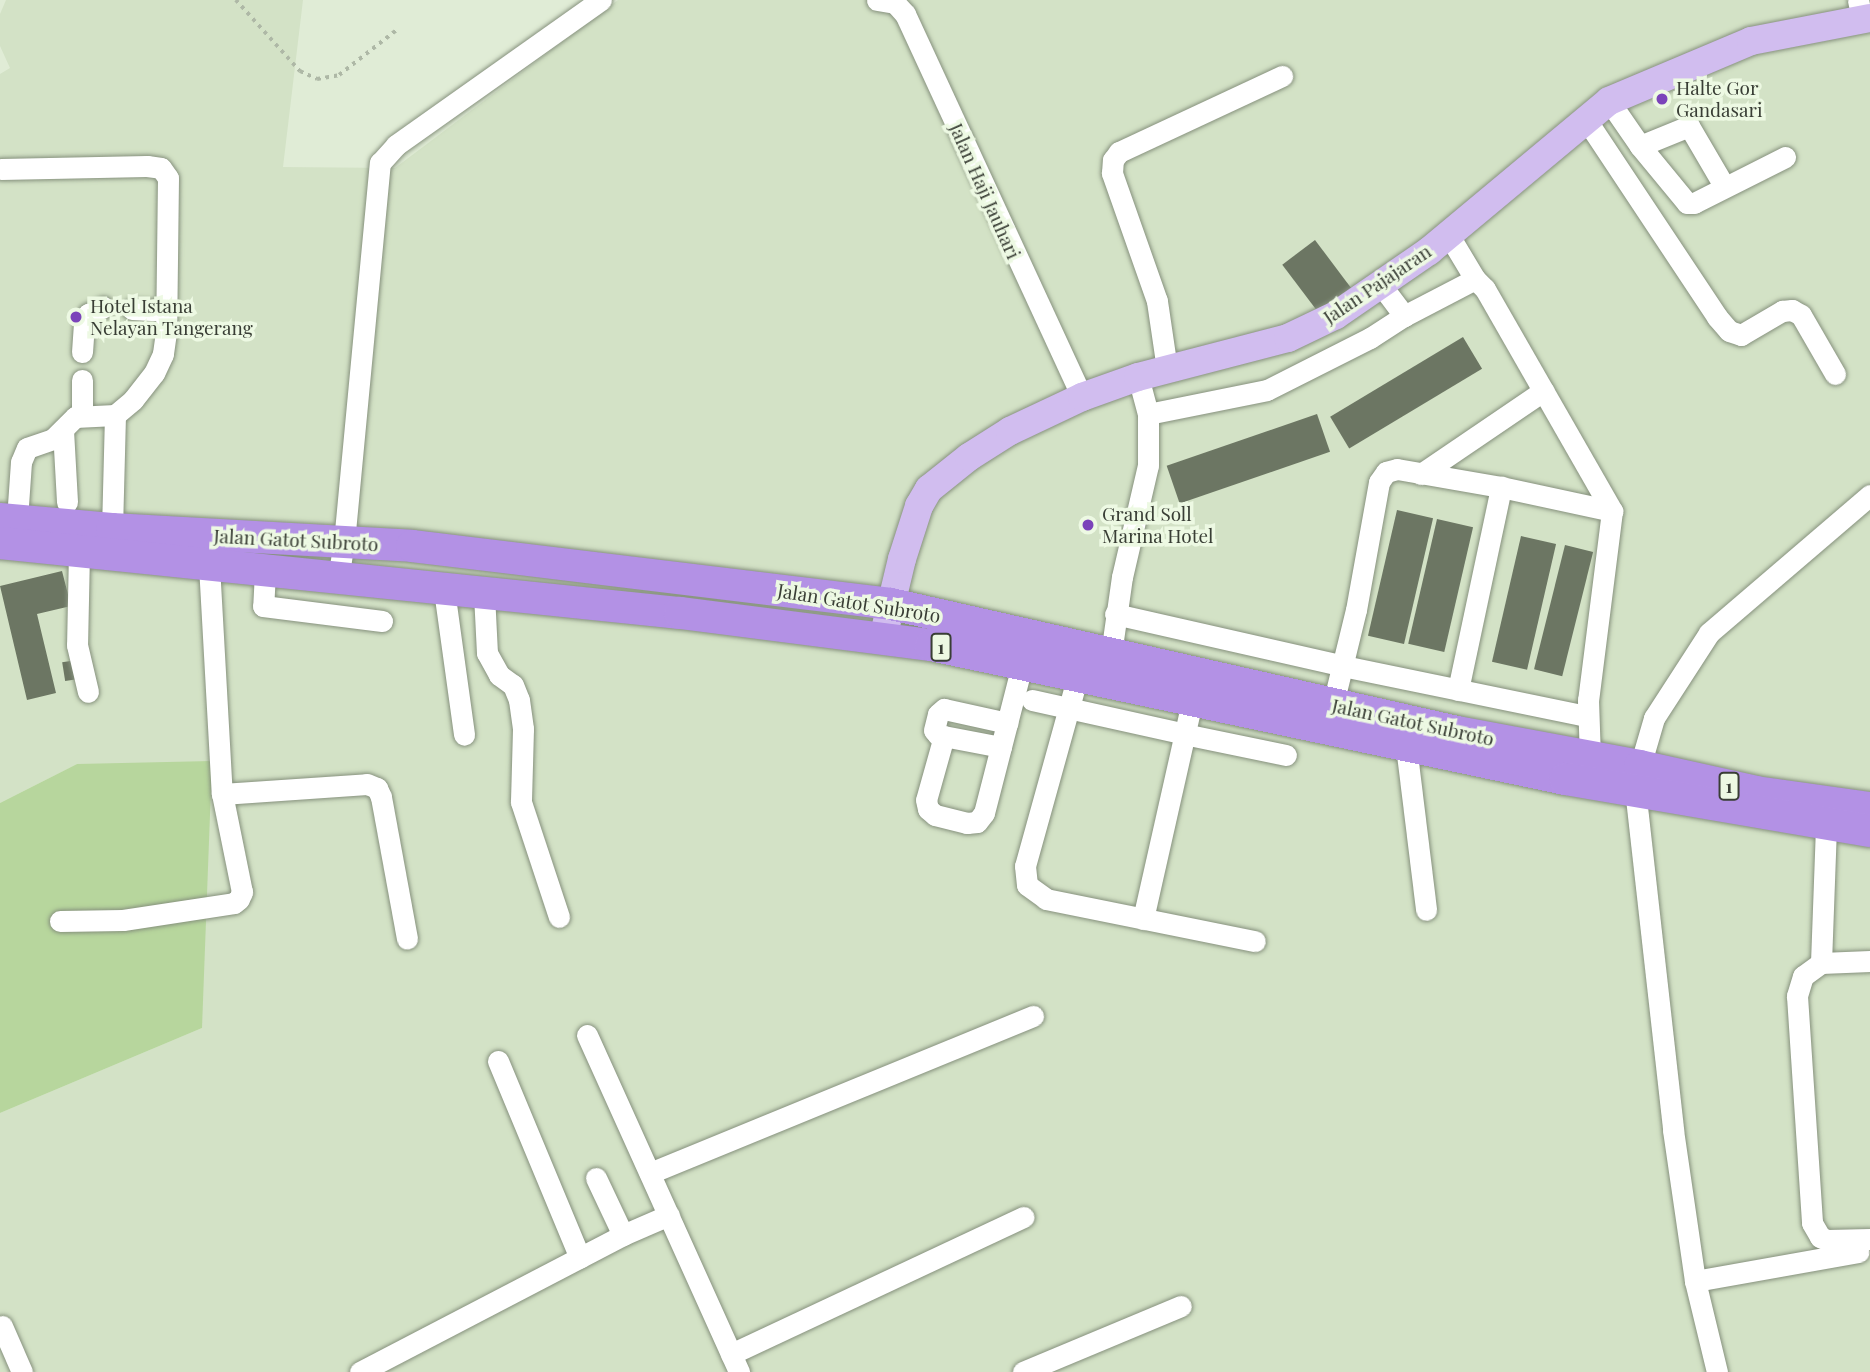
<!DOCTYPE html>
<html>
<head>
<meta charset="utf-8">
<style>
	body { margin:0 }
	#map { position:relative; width:1870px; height:1372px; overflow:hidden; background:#e0ecd6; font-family:"Playfair Display",serif }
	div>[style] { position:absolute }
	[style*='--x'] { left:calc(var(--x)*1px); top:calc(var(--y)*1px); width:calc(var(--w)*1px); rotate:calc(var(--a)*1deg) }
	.built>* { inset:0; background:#d3e2c6 }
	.green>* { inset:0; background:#b7d69d }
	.building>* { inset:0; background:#6c7663; transform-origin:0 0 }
	.path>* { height:3.5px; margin-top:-1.75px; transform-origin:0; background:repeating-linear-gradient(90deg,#aeb8a6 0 3.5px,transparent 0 8.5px) }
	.roads { filter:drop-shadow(0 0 2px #86917d) drop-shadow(0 0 2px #86917d) }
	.minor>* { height:21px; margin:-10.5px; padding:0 10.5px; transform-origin:10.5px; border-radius:10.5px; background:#fff }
	.major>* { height:28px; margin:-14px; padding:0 14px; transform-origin:14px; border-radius:14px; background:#d1bdef }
	.highway>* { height:32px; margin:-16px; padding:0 16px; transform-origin:16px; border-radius:16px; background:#b391e5 }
	.dots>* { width:19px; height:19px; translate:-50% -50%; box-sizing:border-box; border:4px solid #edf9e3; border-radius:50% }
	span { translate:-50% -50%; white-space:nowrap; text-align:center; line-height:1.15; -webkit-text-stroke:7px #edf9e3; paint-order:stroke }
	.shield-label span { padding:2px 5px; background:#edf9e3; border:2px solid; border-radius:5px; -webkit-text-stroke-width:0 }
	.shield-label { font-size:18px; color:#393e35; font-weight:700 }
	.poi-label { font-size:19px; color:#393e35 }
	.left { translate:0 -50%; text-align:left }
	.street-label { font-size:19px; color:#393e35 }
</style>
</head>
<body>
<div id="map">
	<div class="built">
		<div style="clip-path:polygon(6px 0,303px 0,283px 167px,395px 168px,618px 0,1870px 0,1870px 1372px,0 1372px,0 1113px,202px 1028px,77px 764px,0 803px,0 74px,10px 68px,0 46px,0 14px)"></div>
	</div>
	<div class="green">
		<div style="clip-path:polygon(212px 761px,202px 1028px,0 1113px,0 803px,77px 764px)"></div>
	</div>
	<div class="building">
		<div style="left:1315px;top:240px;width:65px;height:41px;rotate:53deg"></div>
		<div style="left:1463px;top:337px;width:37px;height:155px;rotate:59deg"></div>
		<div style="left:1317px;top:414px;width:40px;height:159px;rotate:71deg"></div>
		<div style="left:1397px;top:510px;width:37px;height:129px;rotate:13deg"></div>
		<div style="left:1437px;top:519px;width:37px;height:128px;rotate:13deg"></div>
		<div style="left:1521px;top:536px;width:36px;height:129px;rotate:13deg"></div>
		<div style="left:1565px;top:545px;width:29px;height:128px;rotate:14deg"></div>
		<div style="clip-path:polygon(62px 571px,71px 606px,37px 614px,56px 693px,27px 700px,0 586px)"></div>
		<div style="left:77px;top:660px;width:19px;height:15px;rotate:81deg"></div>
	</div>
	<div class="path">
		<div style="--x:236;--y:0;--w:96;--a:48"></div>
		<div style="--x:300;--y:71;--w:19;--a:25"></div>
		<div style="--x:317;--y:79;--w:22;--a:-10"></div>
		<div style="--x:339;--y:75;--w:76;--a:-38.1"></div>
	</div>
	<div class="roads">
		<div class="minor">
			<div style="--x:877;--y:0;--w:18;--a:9"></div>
			<div style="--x:895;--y:3;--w:15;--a:48"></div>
			<div style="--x:905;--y:14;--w:422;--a:65.2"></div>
			<div style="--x:1858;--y:0;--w:19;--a:78"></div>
			<div style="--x:1609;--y:101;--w:55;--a:55.4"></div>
			<div style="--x:1640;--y:146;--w:74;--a:50.5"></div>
			<div style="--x:1687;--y:203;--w:7;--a:0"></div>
			<div style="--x:1694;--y:203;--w:102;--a:-26.8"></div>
			<div style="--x:1585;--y:118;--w:239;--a:56.4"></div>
			<div style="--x:1717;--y:317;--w:18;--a:49"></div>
			<div style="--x:1729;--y:331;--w:13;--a:18"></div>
			<div style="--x:1741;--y:335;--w:48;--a:-30.3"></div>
			<div style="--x:1782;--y:311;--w:10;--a:-6"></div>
			<div style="--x:1792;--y:310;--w:10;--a:29"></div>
			<div style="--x:1801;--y:315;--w:68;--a:60"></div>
			<div style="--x:1640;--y:146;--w:53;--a:-22.2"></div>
			<div style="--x:1689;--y:126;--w:69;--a:59.7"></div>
			<div style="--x:1;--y:169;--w:146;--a:-1.2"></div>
			<div style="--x:147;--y:166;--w:14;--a:8"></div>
			<div style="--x:161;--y:168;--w:12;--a:55"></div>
			<div style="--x:168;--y:178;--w:154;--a:90.7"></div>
			<div style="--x:166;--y:332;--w:22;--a:98"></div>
			<div style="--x:163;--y:354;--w:21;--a:115"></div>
			<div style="--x:154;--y:373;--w:34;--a:128"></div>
			<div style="--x:133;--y:400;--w:23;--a:140"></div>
			<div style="--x:115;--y:415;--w:114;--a:91.5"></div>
			<div style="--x:1448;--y:234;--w:52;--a:59"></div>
			<div style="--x:1475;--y:279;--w:14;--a:45"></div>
			<div style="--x:1485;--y:289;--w:256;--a:60.2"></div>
			<div style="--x:1612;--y:511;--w:191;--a:97.2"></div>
			<div style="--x:1588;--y:700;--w:58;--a:88"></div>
			<div style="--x:1381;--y:285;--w:39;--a:53"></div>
			<div style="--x:132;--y:309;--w:34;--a:3"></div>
			<div style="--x:82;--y:352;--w:30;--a:-86"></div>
			<div style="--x:84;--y:322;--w:9;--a:-63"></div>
			<div style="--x:88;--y:314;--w:17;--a:-24"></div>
			<div style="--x:1167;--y:369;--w:69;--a:-98.4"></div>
			<div style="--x:1157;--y:301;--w:136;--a:-109.4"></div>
			<div style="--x:1112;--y:173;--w:13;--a:-86"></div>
			<div style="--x:1113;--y:160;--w:10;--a:-53"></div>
			<div style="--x:1119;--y:152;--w:180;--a:-25"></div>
			<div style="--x:1148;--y:414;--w:121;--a:-11.4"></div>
			<div style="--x:1267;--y:390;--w:115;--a:-26.8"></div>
			<div style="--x:1370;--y:338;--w:40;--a:-32.9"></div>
			<div style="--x:1404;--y:316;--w:80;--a:-27.5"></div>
			<div style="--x:82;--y:415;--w:35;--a:-90"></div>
			<div style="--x:63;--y:430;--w:72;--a:86.8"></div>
			<div style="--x:1421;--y:474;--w:148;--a:-34.2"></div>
			<div style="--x:18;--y:505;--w:43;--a:-86"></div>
			<div style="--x:21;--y:462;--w:15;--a:-67"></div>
			<div style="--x:27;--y:448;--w:28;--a:-19"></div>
			<div style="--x:53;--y:439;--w:31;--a:-45"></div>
			<div style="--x:75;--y:417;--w:40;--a:-2.9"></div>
			<div style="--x:79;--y:552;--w:93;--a:91.2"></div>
			<div style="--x:77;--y:645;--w:48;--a:76.8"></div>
			<div style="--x:209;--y:565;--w:229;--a:86.8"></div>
			<div style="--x:222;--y:794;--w:145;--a:-3.9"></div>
			<div style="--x:367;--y:784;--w:11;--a:22"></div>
			<div style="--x:377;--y:788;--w:10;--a:66"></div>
			<div style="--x:381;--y:797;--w:144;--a:79.6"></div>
			<div style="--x:265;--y:572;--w:34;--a:93"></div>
			<div style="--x:263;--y:606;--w:120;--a:7.2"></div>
			<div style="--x:338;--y:579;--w:37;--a:-81"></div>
			<div style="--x:344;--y:542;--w:381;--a:-84.6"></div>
			<div style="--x:380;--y:163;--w:24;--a:-48"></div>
			<div style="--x:396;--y:145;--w:251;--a:-35.3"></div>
			<div style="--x:444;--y:590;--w:146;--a:82.1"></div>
			<div style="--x:484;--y:594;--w:59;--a:87.1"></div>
			<div style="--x:487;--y:653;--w:25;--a:61"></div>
			<div style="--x:499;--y:675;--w:17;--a:36"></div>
			<div style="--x:513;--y:685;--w:16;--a:68"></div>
			<div style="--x:519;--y:700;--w:29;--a:82"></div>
			<div style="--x:523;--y:729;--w:73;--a:91.6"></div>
			<div style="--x:521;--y:802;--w:121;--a:71.7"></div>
			<div style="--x:1115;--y:614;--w:234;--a:12.8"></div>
			<div style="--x:1343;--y:666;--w:249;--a:11.6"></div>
			<div style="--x:1111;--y:654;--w:78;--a:-81.9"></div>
			<div style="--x:1122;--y:577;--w:115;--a:-76.9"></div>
			<div style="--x:1148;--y:465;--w:51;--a:-90"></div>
			<div style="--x:1148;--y:414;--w:38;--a:-105"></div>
			<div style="--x:1078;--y:675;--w:198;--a:105.5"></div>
			<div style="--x:1025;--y:866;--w:19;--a:84"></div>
			<div style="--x:1027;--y:885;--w:24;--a:36"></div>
			<div style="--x:1046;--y:899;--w:213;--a:11.4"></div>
			<div style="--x:1458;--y:690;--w:208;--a:-78"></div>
			<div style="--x:1032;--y:700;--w:148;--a:12.5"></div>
			<div style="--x:1333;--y:704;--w:97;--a:-76.3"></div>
			<div style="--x:1356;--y:610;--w:130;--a:-79.8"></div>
			<div style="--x:1379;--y:482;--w:12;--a:-55"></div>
			<div style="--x:1386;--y:472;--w:11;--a:-15"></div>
			<div style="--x:1397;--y:469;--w:106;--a:9.8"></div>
			<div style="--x:1501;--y:487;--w:114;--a:12.2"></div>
			<div style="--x:1184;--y:734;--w:104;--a:11.6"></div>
			<div style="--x:944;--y:736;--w:66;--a:105.7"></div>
			<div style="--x:926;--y:800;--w:9;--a:77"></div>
			<div style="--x:928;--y:809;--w:9;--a:41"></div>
			<div style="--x:935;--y:815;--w:33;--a:14"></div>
			<div style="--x:967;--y:823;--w:10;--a:-6"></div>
			<div style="--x:977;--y:822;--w:11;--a:-52"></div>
			<div style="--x:984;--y:813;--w:153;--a:-75.6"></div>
			<div style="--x:1406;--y:746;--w:165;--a:83"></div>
			<div style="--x:1001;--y:747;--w:64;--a:-169.2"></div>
			<div style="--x:938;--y:735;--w:6;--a:-129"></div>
			<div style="--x:934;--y:730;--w:16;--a:-76"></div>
			<div style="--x:938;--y:714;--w:8;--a:-40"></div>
			<div style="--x:944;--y:709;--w:65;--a:12.5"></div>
			<div style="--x:1640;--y:766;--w:50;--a:-73.7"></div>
			<div style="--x:1654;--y:718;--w:101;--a:-57.1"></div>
			<div style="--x:1709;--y:633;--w:212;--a:-40.6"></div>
			<div style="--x:1635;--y:789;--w:343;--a:83.6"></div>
			<div style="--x:1673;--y:1130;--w:153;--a:81.7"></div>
			<div style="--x:1695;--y:1281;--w:94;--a:76.4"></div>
			<div style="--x:1143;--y:919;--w:227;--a:-77.3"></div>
			<div style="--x:60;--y:921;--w:63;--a:-0.9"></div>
			<div style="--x:123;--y:920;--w:112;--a:-8.7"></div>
			<div style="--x:234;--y:903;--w:6;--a:-39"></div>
			<div style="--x:239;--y:899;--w:8;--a:-67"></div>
			<div style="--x:242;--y:892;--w:100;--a:-101.5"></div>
			<div style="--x:1870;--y:961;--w:49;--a:177.7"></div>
			<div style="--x:1821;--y:963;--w:22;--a:144"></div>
			<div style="--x:1803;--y:976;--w:21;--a:107"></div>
			<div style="--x:1797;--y:996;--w:227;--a:86.2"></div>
			<div style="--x:1812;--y:1223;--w:16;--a:60"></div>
			<div style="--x:1820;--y:1237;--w:8;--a:23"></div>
			<div style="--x:1827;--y:1240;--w:43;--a:-1.3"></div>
			<div style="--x:1821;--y:963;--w:137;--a:-87.9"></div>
			<div style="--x:587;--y:1035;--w:370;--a:65.7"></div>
			<div style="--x:498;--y:1061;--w:213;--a:67.4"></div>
			<div style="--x:650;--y:1173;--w:414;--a:-22.3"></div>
			<div style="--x:596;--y:1178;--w:63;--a:64.7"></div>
			<div style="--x:1695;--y:1281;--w:166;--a:-10.1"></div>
			<div style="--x:2;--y:1326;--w:50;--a:66.5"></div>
			<div style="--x:731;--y:1354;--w:323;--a:-25.1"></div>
			<div style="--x:360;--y:1372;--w:297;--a:-27.5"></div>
			<div style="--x:623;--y:1235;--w:50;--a:-23.5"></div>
			<div style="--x:1023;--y:1372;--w:171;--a:-22.7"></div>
		</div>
		<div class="major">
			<div style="--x:883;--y:638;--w:81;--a:-76.5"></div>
			<div style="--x:902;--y:559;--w:56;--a:-72.2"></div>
			<div style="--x:919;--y:506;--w:20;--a:-60"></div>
			<div style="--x:929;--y:489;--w:51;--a:-38.7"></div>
			<div style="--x:969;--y:457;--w:49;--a:-32.4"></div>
			<div style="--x:1010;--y:431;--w:80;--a:-25.3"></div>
			<div style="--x:1082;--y:397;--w:59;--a:-19.7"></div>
			<div style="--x:1138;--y:377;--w:155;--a:-14.6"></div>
			<div style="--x:1288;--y:338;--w:53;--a:-25.6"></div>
			<div style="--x:1336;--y:315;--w:113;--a:-34.5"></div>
			<div style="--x:1429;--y:251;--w:234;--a:-39.8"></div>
			<div style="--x:1609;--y:101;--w:154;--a:-22.9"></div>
			<div style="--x:1751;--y:41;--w:121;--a:-10.9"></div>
		</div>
		<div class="highway">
			<div style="--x:0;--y:519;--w:112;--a:5.1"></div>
			<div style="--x:112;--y:529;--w:300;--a:3.2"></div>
			<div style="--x:412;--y:546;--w:482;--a:6.9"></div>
			<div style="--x:891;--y:604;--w:580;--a:12.74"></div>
			<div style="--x:1457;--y:732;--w:186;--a:10.5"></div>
			<div style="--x:1640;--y:766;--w:119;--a:12.6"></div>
			<div style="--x:1756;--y:792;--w:115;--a:8"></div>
			<div style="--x:0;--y:543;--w:684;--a:5.88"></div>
			<div style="--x:680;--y:613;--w:253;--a:7.3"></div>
			<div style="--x:931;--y:645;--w:648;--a:11.93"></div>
			<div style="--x:1565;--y:779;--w:309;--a:9.7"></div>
		</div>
	</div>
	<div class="dots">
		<div style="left:1662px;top:99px;background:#7b43ba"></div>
		<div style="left:76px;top:317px;background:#7b43ba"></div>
		<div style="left:1088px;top:525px;background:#7b43ba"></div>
	</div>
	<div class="shield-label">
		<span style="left:941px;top:647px">1</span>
		<span style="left:1729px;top:786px">1</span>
	</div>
	<div class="poi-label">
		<span class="left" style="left:1676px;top:99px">Halte Gor<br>Gandasari</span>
		<span class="left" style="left:90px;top:317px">Hotel Istana<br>Nelayan Tangerang</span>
		<span class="left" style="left:1102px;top:525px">Grand Soll<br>Marina Hotel</span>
	</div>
	<div class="street-label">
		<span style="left:985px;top:191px;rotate:66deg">Jalan Haji Jauhari</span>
		<span style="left:1377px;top:284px;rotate:-34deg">Jalan Pajajaran</span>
		<span style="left:296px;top:540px;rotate:3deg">Jalan Gatot Subroto</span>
		<span style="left:859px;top:603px;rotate:9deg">Jalan Gatot Subroto</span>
		<span style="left:1413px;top:722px;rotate:12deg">Jalan Gatot Subroto</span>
	</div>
</div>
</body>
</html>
